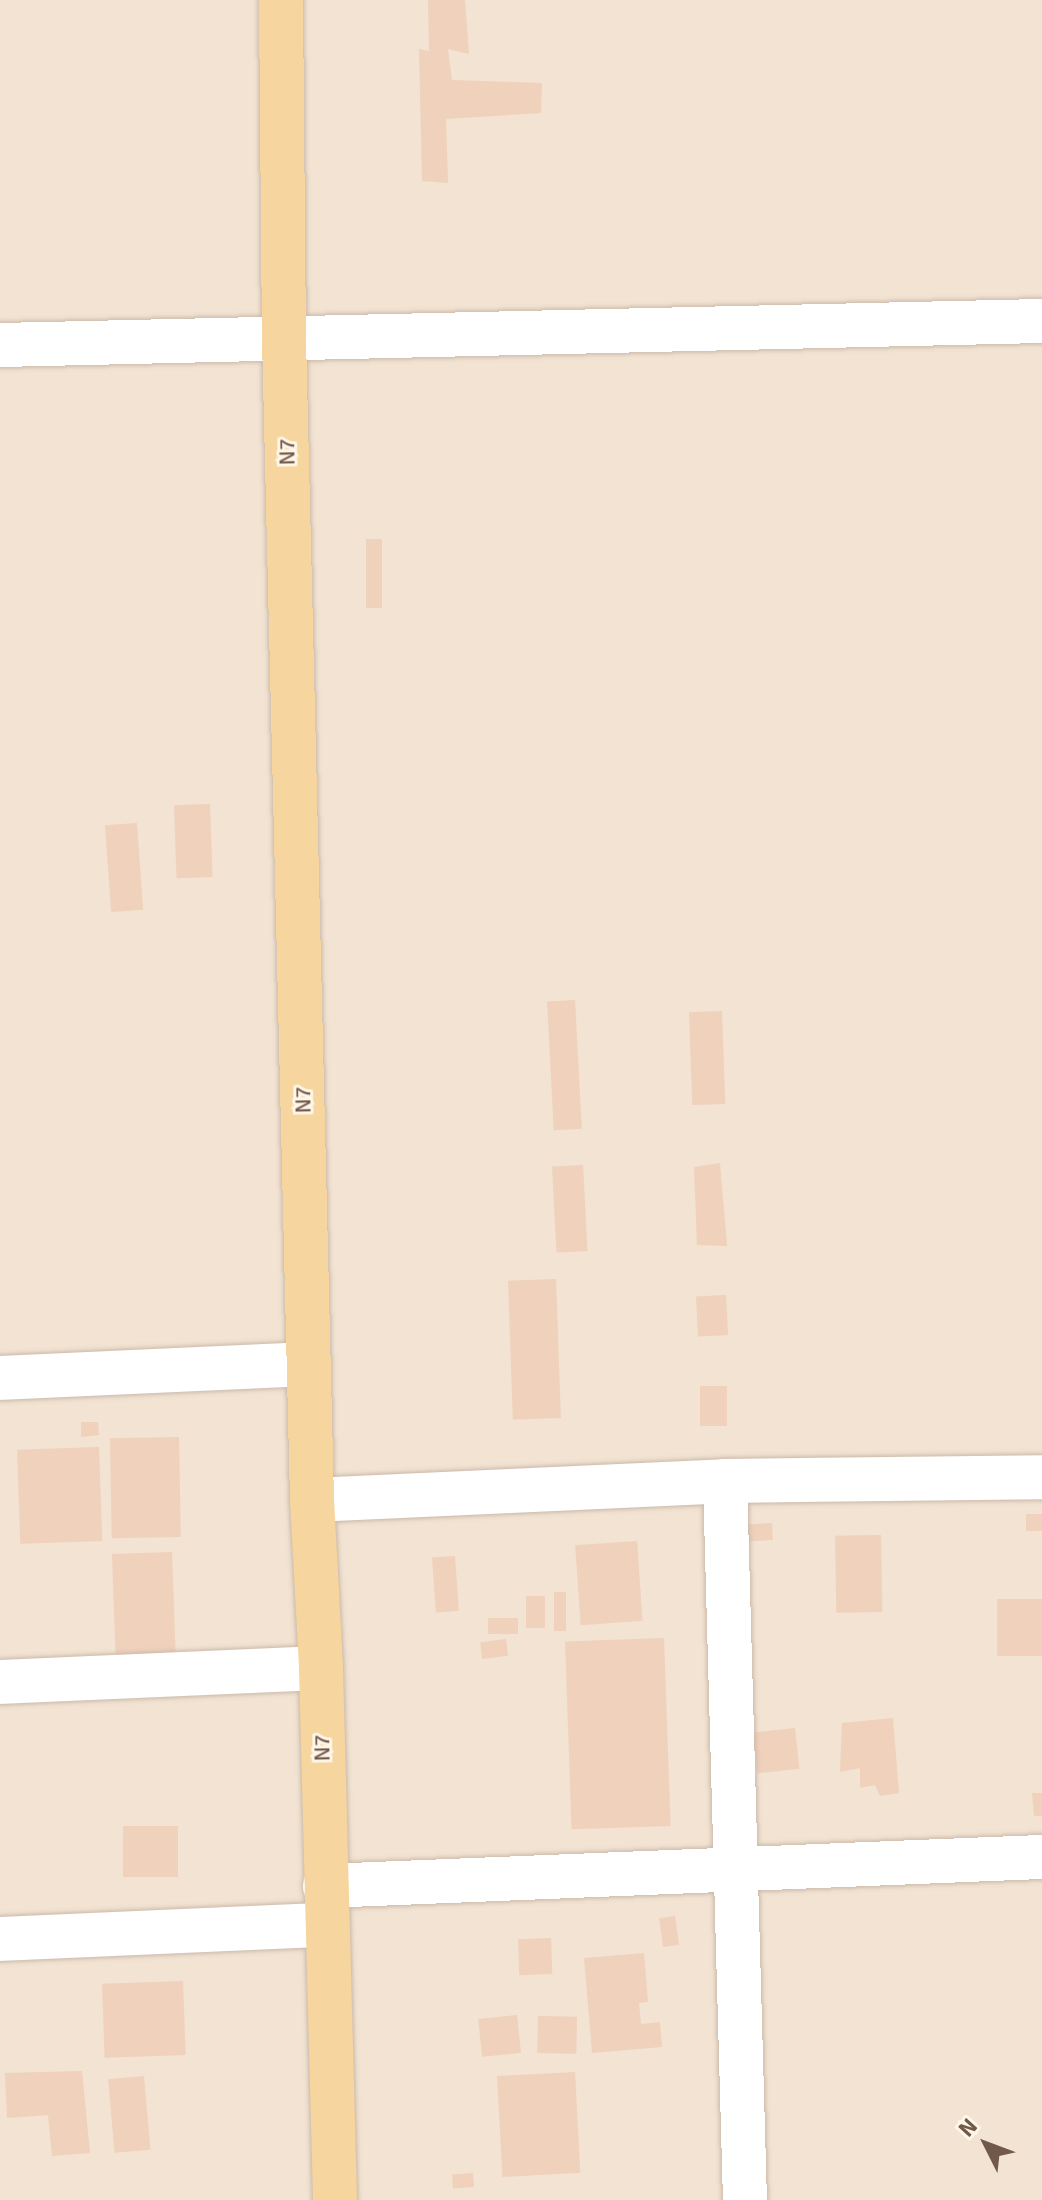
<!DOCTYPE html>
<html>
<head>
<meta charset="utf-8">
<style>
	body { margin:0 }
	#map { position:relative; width:1042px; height:2200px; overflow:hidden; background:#fbf2e3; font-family:Signika,sans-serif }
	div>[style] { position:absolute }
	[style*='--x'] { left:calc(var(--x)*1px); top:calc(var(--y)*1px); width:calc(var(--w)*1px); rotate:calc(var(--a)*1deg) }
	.residential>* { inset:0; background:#f2e3d2; transform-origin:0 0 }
	.building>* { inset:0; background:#efd1bc; transform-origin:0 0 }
	.roads { filter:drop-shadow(0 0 2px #cbb9aa) drop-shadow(0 0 2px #cbb9aa) }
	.minor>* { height:44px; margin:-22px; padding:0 22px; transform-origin:22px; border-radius:22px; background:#fff }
	.major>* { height:44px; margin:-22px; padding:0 22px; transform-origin:22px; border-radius:22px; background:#f6d69e }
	span { translate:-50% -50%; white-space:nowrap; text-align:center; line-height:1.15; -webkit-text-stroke:6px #fef6e9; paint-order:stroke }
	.street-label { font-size:22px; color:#71594a }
	.north { position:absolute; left:946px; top:2104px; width:80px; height:80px; -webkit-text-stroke:6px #fef6e9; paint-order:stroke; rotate:312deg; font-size:22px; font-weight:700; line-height:32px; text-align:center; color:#71594a }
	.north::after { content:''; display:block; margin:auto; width:28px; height:36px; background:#71594a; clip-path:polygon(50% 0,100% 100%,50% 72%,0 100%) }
</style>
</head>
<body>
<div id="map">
	<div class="residential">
		<div style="left:0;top:0;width:1042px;height:2200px"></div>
	</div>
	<div class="building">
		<div style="clip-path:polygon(428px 0,465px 0,469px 54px,448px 49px,452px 80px,542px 83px,541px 113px,446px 119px,448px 183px,422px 181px,419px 49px,429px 51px)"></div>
		<div style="left:366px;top:539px;width:16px;height:69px"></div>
		<div style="left:210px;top:804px;width:73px;height:36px;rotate:88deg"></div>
		<div style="left:137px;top:823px;width:87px;height:32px;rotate:86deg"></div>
		<div style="left:575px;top:1000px;width:129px;height:28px;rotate:87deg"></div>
		<div style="left:722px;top:1011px;width:93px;height:33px;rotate:88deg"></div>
		<div style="clip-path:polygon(720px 1163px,727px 1246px,697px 1245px,694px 1167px)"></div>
		<div style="left:583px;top:1165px;width:86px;height:31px;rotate:87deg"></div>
		<div style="left:556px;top:1279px;width:139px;height:48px;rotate:88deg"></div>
		<div style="left:726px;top:1295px;width:40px;height:30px;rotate:87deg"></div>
		<div style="left:700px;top:1386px;width:27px;height:40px"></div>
		<div style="clip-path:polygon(81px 1422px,98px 1422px,99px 1435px,81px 1437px)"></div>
		<div style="left:179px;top:1437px;width:100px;height:69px;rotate:89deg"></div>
		<div style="left:99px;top:1447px;width:94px;height:82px;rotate:88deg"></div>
		<div style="left:1042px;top:1514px;width:17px;height:16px;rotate:90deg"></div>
		<div style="left:772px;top:1523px;width:17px;height:32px;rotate:87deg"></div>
		<div style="left:881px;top:1535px;width:77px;height:46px;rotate:89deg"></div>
		<div style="left:637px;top:1541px;width:80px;height:62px;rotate:86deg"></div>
		<div style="left:172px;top:1552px;width:109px;height:60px;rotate:88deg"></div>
		<div style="left:455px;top:1556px;width:55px;height:23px;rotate:86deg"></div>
		<div style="left:554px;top:1592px;width:12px;height:39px"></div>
		<div style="left:526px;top:1596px;width:19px;height:32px"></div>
		<div style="left:997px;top:1599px;width:45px;height:57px"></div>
		<div style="left:488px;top:1618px;width:30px;height:16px"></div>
		<div style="left:664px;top:1638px;width:188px;height:99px;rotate:88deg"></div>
		<div style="left:506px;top:1639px;width:17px;height:26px;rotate:83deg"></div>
		<div style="clip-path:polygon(893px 1718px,899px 1793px,880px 1796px,875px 1785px,860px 1788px,860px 1768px,840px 1772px,842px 1723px)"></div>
		<div style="left:795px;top:1728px;width:41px;height:42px;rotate:84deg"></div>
		<div style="clip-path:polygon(1032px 1793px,1042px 1793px,1042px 1816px,1034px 1816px)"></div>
		<div style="left:123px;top:1826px;width:55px;height:51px"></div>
		<div style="left:675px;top:1916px;width:29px;height:16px;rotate:82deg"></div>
		<div style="left:551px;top:1938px;width:36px;height:33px;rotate:88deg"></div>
		<div style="clip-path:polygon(644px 1953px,648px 2002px,639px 2003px,641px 2024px,660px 2022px,662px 2047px,592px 2053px,584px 1958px)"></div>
		<div style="left:183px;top:1981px;width:74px;height:81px;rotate:88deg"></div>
		<div style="left:517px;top:2015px;width:38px;height:39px;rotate:84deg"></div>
		<div style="left:538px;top:2016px;width:39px;height:37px;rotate:1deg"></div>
		<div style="clip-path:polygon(82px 2071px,90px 2153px,52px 2156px,48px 2115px,7px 2118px,5px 2073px)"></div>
		<div style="left:575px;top:2072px;width:101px;height:78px;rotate:87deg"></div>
		<div style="left:144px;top:2076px;width:74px;height:36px;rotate:85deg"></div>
		<div style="left:473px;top:2173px;width:14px;height:21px;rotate:86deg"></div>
	</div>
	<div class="roads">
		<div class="minor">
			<div style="--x:0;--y:345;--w:1042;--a:-1.32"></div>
			<div style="--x:0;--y:1378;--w:309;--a:-2.6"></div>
			<div style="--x:725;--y:1481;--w:719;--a:88.41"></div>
			<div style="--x:312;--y:1500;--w:413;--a:-2.6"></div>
			<div style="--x:725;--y:1481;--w:317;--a:-0.7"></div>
			<div style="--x:0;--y:1682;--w:321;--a:-2.5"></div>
			<div style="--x:325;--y:1886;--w:718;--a:-2.32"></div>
			<div style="--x:0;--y:1939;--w:326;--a:-2.5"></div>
		</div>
		<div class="major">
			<div style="--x:281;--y:0;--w:338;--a:89.5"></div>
			<div style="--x:284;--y:338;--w:1162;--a:88.62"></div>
			<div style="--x:312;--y:1500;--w:168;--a:86.9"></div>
			<div style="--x:321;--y:1668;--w:532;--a:88.49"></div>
		</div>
	</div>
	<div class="street-label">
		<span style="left:287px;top:452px;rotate:-91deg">N7</span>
		<span style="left:303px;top:1100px;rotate:-91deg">N7</span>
		<span style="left:322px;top:1748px;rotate:-91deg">N7</span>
	</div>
	<div class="north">N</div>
</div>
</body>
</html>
